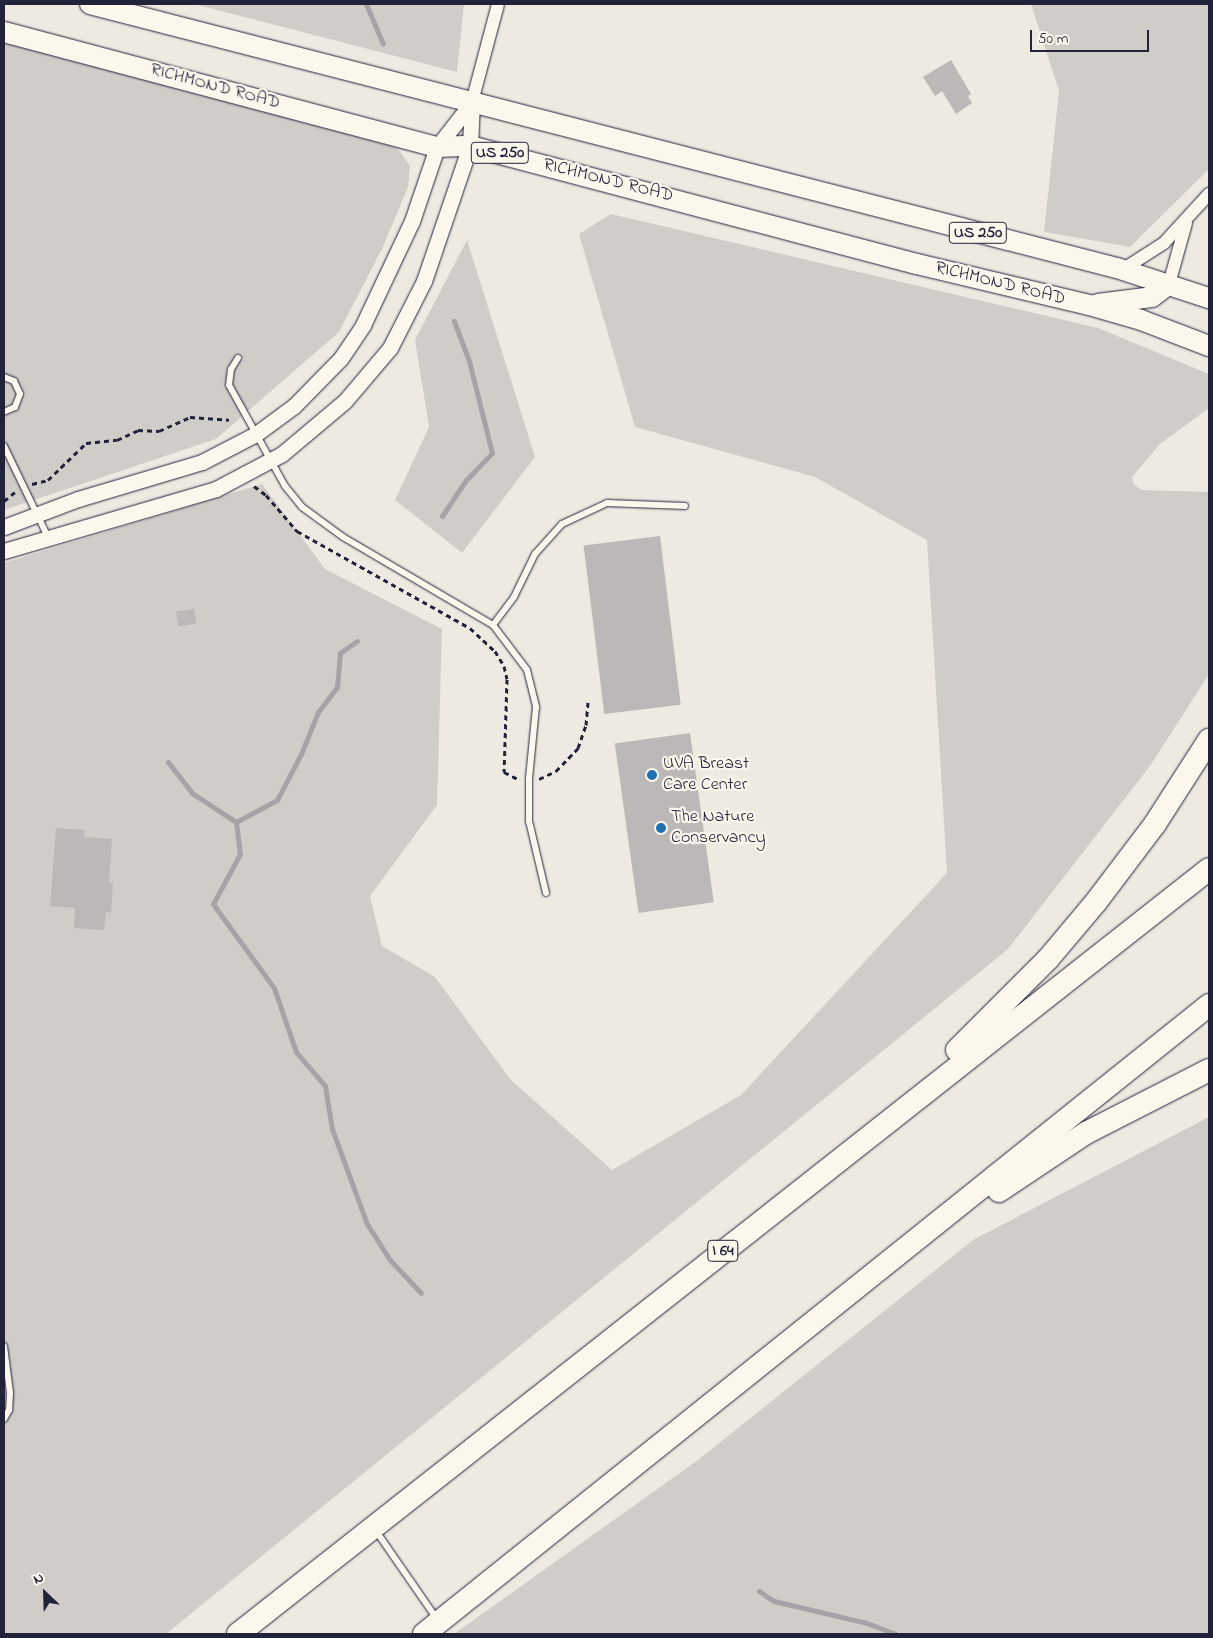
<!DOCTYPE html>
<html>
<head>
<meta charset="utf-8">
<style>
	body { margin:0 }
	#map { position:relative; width:1213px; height:1638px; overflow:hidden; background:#eeeae2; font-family:"Indie Flower",sans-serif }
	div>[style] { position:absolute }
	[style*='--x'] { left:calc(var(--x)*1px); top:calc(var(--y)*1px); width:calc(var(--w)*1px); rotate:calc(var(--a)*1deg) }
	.green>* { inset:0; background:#d0cdc9 }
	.stream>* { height:5px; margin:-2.5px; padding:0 2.5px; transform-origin:2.5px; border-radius:2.5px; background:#a6a3a7 }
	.building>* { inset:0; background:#bcb8b8; transform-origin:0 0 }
	.path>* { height:3px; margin-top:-1.5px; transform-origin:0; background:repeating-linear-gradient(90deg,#22223b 0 5px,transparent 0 9px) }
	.roads { filter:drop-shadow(0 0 1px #22223b) drop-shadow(0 0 1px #22223b) }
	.service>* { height:6px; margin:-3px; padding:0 3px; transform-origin:3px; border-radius:3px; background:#fbf7ec }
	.minor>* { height:12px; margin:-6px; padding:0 6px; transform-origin:6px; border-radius:6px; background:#fbf7ec }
	.tertiary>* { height:15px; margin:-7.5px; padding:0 7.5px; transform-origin:7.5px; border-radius:7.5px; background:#fbf7ec }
	.trunk>* { height:20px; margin:-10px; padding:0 10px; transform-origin:10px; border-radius:10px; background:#fbf7ec }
	.motorway>* { height:22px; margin:-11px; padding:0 11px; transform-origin:11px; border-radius:11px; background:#fbf7ec }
	.dots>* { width:14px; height:14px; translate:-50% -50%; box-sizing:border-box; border:2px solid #fbf7ec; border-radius:50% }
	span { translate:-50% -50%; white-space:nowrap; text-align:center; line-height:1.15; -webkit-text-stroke:4.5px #fbf7ec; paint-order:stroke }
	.shield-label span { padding:1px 4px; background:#fbf7ec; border:1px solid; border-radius:4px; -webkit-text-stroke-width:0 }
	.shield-label { font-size:16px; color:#22223b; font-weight:700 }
	.street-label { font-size:18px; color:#22223b }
	.poi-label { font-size:18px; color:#22223b }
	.left { translate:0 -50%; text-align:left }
	.frame { position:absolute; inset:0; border:5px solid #22223b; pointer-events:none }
	.north { position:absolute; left:20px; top:1568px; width:50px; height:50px; -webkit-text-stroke:4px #fbf7ec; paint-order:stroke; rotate:336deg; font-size:14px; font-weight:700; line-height:20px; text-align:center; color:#22223b }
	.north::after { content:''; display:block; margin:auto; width:18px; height:22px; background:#22223b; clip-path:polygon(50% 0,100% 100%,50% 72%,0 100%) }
	.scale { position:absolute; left:1030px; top:30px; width:119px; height:22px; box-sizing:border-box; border:2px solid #22223b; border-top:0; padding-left:6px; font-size:15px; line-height:18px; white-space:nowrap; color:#22223b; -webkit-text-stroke:4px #fbf7ec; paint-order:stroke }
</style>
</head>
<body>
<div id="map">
	<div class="green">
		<div style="clip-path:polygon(194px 4px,464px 4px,457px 72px)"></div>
		<div style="clip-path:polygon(1031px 4px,1209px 4px,1209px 169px,1130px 247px,1044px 232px,1059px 91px)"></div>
		<div style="clip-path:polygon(4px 41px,396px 146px,410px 166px,408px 187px,382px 249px,339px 332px,216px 439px,4px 510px)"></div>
		<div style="clip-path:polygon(611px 214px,1098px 328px,1209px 374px,1209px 408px,1160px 444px,1132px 477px,1134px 485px,1142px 490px,1209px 492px,1209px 674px,1150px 766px,1008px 949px,166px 1634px,4px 1634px,4px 563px,262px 484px,325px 569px,442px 629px,437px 805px,370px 896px,382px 946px,435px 977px,511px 1080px,612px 1170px,741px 1095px,947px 873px,927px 540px,815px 477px,635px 427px,579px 234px)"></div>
		<div style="clip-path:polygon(467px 240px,535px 457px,462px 553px,395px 500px,429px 427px,415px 340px)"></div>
		<div style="clip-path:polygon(1209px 1117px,1209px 1634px,454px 1634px,698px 1460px,973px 1240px)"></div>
	</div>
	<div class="stream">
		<div style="--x:366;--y:4;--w:43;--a:67"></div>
		<div style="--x:442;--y:516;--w:43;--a:-56.3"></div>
		<div style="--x:466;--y:480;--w:37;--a:-46"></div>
		<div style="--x:492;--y:453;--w:95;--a:-104"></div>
		<div style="--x:469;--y:361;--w:43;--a:-110.6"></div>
		<div style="--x:357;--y:641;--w:21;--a:145"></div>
		<div style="--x:340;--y:653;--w:34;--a:95"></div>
		<div style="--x:337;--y:687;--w:31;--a:127"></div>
		<div style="--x:318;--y:712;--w:45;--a:112"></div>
		<div style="--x:301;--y:754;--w:52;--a:117.6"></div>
		<div style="--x:277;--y:800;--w:47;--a:151.8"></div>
		<div style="--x:236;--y:822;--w:32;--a:83"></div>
		<div style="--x:240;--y:854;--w:57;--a:118.4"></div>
		<div style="--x:213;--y:904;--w:104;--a:54"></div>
		<div style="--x:274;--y:988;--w:68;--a:71"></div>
		<div style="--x:296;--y:1052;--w:45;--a:49.5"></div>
		<div style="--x:325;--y:1086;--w:44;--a:80.8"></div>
		<div style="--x:332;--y:1129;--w:101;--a:69.8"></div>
		<div style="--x:367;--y:1224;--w:43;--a:57.4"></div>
		<div style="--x:390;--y:1260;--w:45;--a:46.8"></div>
		<div style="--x:168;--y:762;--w:39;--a:52"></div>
		<div style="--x:192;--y:793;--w:53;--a:33.4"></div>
		<div style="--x:759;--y:1591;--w:18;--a:34"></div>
		<div style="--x:774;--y:1601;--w:96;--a:13.3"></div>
		<div style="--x:867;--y:1623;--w:30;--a:21"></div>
	</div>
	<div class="building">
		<div style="clip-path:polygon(951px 60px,971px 94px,968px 96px,972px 103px,956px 114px,942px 91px,935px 96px,923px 77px)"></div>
		<div style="left:660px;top:536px;width:170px;height:77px;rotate:83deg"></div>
		<div style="left:194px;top:609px;width:15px;height:18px;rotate:82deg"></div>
		<div style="left:690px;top:733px;width:171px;height:76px;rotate:82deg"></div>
		<div style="clip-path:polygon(56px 828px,85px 830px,84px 837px,112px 839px,109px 883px,113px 882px,111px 913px,106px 912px,104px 930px,74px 928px,75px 908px,50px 906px)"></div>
	</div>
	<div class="path">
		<div style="--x:32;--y:484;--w:16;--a:-14"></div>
		<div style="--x:48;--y:480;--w:53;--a:-44.2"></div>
		<div style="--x:86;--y:443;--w:31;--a:-6"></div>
		<div style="--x:117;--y:440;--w:23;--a:-25"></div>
		<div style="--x:138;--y:430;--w:21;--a:3"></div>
		<div style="--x:159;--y:431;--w:34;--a:-24"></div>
		<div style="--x:190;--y:417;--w:39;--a:4"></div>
		<div style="--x:254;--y:486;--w:15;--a:37"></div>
		<div style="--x:266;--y:495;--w:48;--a:49.3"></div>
		<div style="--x:297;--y:531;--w:198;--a:29.3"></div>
		<div style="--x:470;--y:628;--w:34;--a:43"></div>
		<div style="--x:495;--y:651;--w:17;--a:59"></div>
		<div style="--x:504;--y:666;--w:13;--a:77"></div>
		<div style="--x:507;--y:679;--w:93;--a:91.8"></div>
		<div style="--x:504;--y:772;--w:18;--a:27"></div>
		<div style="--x:4;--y:501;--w:14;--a:-39"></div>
		<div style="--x:539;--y:779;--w:19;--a:-25"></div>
		<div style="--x:556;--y:771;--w:32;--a:-46"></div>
		<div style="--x:578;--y:748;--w:24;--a:-71"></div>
		<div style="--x:586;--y:725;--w:24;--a:-85"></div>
	</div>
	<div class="roads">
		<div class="service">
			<div style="--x:238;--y:358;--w:13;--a:122"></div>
			<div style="--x:231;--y:369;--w:16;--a:97"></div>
			<div style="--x:229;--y:385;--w:115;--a:61"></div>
			<div style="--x:285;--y:486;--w:27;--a:51"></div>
			<div style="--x:302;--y:507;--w:51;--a:36.2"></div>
			<div style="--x:343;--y:537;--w:174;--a:30.4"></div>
			<div style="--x:493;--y:625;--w:56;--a:52.9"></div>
			<div style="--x:527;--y:670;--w:38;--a:76"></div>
			<div style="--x:536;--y:707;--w:72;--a:95.6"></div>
			<div style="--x:529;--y:779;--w:42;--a:90"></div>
			<div style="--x:529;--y:821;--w:74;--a:76.7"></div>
			<div style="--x:4;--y:377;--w:11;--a:22"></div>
			<div style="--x:14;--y:381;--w:14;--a:65"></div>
			<div style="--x:20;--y:394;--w:14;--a:111"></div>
			<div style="--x:15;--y:407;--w:12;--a:156"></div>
			<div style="--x:4;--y:446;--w:101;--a:64.2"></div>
			<div style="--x:493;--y:625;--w:35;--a:-53"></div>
			<div style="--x:514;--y:597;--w:48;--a:-64"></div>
			<div style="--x:535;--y:554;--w:40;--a:-48"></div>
			<div style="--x:562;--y:524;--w:50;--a:-25"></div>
			<div style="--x:607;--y:503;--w:78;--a:2.2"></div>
			<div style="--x:4;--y:1346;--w:47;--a:82.7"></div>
			<div style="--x:10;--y:1393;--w:17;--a:93"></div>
			<div style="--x:9;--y:1410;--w:10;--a:119"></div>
			<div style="--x:376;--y:1531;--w:107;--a:55.3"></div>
		</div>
		<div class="minor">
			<div style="--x:472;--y:102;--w:101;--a:-75.1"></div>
			<div style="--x:1122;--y:270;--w:50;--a:-32.7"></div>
			<div style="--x:1164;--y:243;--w:67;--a:-47.4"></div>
			<div style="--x:1169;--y:284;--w:63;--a:-74.4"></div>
		</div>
		<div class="tertiary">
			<div style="--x:4;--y:527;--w:79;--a:-20.7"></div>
			<div style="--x:78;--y:499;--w:129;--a:-16.6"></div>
			<div style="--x:202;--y:462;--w:61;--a:-27.4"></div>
			<div style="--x:256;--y:434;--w:47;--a:-36.4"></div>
			<div style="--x:294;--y:406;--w:67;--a:-45.6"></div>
			<div style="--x:341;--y:358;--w:40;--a:-56"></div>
			<div style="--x:363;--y:325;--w:115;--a:-64.8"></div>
			<div style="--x:412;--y:221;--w:78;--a:-71.3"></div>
			<div style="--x:437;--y:147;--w:57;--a:-52.1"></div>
			<div style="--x:4;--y:551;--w:221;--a:-16.3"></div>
			<div style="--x:216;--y:489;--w:75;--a:-27.9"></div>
			<div style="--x:282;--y:454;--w:82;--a:-40.1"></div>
			<div style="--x:345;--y:401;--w:70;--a:-49.7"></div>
			<div style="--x:390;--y:348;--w:75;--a:-63.1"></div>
			<div style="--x:424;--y:281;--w:143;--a:-71.2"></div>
			<div style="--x:470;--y:146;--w:44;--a:-87.4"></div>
		</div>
		<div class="trunk">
			<div style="--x:90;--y:4;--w:1060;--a:14.42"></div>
			<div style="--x:1117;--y:268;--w:97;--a:18.1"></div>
			<div style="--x:4;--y:32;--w:448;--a:14.9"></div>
			<div style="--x:437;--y:147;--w:33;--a:-2"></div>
			<div style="--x:470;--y:146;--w:462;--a:14.8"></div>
			<div style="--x:917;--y:264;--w:177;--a:13.4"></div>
			<div style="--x:1089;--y:305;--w:54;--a:16.1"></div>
			<div style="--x:1141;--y:320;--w:73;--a:20.9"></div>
			<div style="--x:1098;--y:304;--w:54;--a:-7.4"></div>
			<div style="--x:1152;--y:297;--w:21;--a:-37"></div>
		</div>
		<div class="motorway">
			<div style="--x:957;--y:1050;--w:129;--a:-45"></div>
			<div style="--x:1048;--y:959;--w:75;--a:-49.9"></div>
			<div style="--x:1096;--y:902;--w:98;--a:-52.9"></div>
			<div style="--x:1155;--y:824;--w:100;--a:-57.3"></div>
			<div style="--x:999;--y:1191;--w:105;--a:-33.7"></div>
			<div style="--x:1086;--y:1133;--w:138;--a:-27.1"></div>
			<div style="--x:238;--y:1634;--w:1236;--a:-38.23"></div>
			<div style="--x:424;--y:1634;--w:1006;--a:-38.7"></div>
		</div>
	</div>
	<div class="dots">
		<div style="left:652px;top:775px;background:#1f6fb2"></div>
		<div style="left:661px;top:828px;background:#1f6fb2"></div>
	</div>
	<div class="shield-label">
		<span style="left:500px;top:153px">US 250</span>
		<span style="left:978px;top:233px">US 250</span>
		<span style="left:723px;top:1251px">I 64</span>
	</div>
	<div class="street-label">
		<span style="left:215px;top:87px;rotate:15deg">RICHMOND ROAD</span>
		<span style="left:608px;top:181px;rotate:14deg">RICHMOND ROAD</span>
		<span style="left:1000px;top:284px;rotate:14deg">RICHMOND ROAD</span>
	</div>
	<div class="poi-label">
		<span class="left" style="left:663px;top:775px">UVA Breast<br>Care Center</span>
		<span class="left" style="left:671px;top:828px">The Nature<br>Conservancy</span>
	</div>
	<div class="frame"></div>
	<div class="north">N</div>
	<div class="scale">50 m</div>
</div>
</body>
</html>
